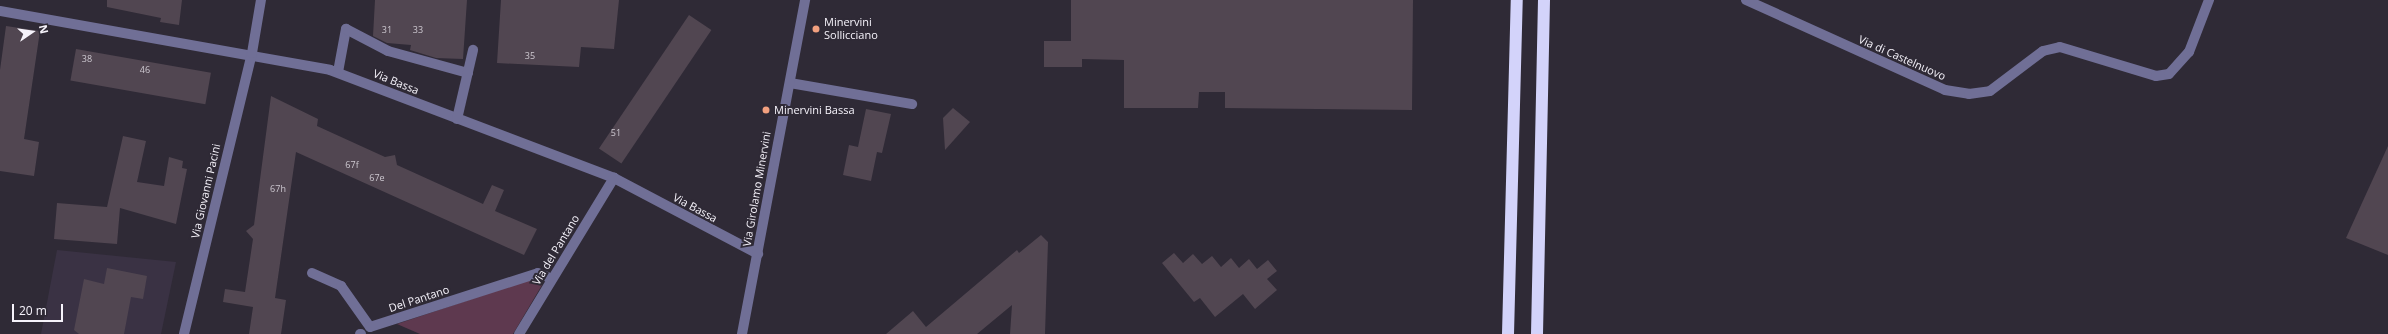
<!DOCTYPE html>
<html>
<head>
<meta charset="utf-8">
<style>
	body { margin:0 }
	#map { position:relative; width:2388px; height:334px; overflow:hidden; background:#2f2a36; font-family:"Open Sans",sans-serif }
	div>[style] { position:absolute }
	[style*='--x'] { left:calc(var(--x)*1px); top:calc(var(--y)*1px); width:calc(var(--w)*1px); rotate:calc(var(--a)*1deg) }
	.built>* { inset:0; background:#3a3244 }
	.green>* { inset:0; background:#5e394f }
	.building>* { inset:0; background:#514651; transform-origin:0 0 }
	.minor>* { height:10px; margin:-5px; padding:0 5px; transform-origin:5px; border-radius:5px; background:#706f96 }
	.highway>* { height:12px; margin:-6px; padding:0 6px; transform-origin:6px; border-radius:6px; background:#d3d3fa }
	.dots>* { width:11px; height:11px; translate:-50% -50%; box-sizing:border-box; border:2px solid #2f2a36; border-radius:50% }
	span { translate:-50% -50%; white-space:nowrap; text-align:center; line-height:1.15; -webkit-text-stroke:4px #2f2a36; paint-order:stroke }
	.number-label { font-size:9px; color:#cdc8d0 }
	.number-label span { -webkit-text-stroke-width:0 }
	.poi-label { font-size:11px; color:#f6f3fb }
	.left { translate:0 -50%; text-align:left }
	.street-label { font-size:11px; color:#f6f3fb }
	.north { position:absolute; left:12px; top:12px; width:40px; height:40px; -webkit-text-stroke:3px #2f2a36; paint-order:stroke; rotate:77deg; font-size:11px; font-weight:700; line-height:16px; text-align:center; color:#f6f3fb }
	.north::after { content:''; display:block; margin:auto; width:14px; height:18px; background:#f6f3fb; clip-path:polygon(50% 0,100% 100%,50% 72%,0 100%) }
	.scale { position:absolute; left:12px; top:304px; width:51px; height:18px; box-sizing:border-box; border:2px solid #f6f3fb; border-top:0; padding-left:5px; font-size:12px; line-height:14px; white-space:nowrap; color:#f6f3fb; -webkit-text-stroke:3px #2f2a36; paint-order:stroke }
</style>
</head>
<body>
<div id="map">
	<div class="built">
		<div style="clip-path:polygon(57px 250px,176px 262px,161px 334px,41px 334px)"></div>
	</div>
	<div class="green">
		<div style="clip-path:polygon(532px 279px,542px 285px,513px 334px,420px 334px,397px 324px)"></div>
	</div>
	<div class="building">
		<div style="clip-path:polygon(107px 0,182px 0,179px 25px,160px 22px,161px 18px,107px 7px)"></div>
		<div style="clip-path:polygon(375px 0,467px 0,463px 59px,436px 58px,410px 50px,411px 45px,387px 43px,373px 36px)"></div>
		<div style="clip-path:polygon(501px 0,619px 0,614px 49px,581px 47px,579px 67px,497px 63px)"></div>
		<div style="clip-path:polygon(1071px 0,1413px 0,1412px 110px,1225px 108px,1225px 92px,1199px 92px,1198px 108px,1124px 108px,1124px 60px,1082px 59px,1082px 67px,1044px 67px,1044px 41px,1071px 41px)"></div>
		<div style="left:689px;top:15px;width:27px;height:161px;rotate:34deg"></div>
		<div style="clip-path:polygon(6px 26px,40px 31px,24px 139px,39px 142px,34px 176px,0 171px,0 70px)"></div>
		<div style="left:76px;top:49px;width:137px;height:32px;rotate:10deg"></div>
		<div style="clip-path:polygon(271px 96px,318px 119px,317px 126px,385px 157px,395px 155px,397px 165px,483px 204px,492px 185px,504px 190px,495px 211px,537px 229px,524px 255px,296px 152px,275px 298px,286px 300px,281px 334px,249px 334px,253px 307px,223px 302px,225px 289px,245px 292px,253px 239px,246px 231px,254px 225px)"></div>
		<div style="clip-path:polygon(953px 108px,970px 122px,945px 150px,943px 118px)"></div>
		<div style="clip-path:polygon(866px 109px,891px 114px,882px 153px,877px 152px,871px 181px,843px 175px,849px 145px,858px 147px)"></div>
		<div style="clip-path:polygon(123px 136px,146px 141px,137px 182px,164px 186px,169px 157px,183px 161px,182px 168px,187px 169px,176px 224px,120px 208px,117px 244px,54px 239px,57px 203px,107px 207px)"></div>
		<div style="clip-path:polygon(2388px 146px,2388px 255px,2346px 238px)"></div>
		<div style="clip-path:polygon(1041px 235px,1048px 242px,1045px 334px,1010px 334px,1012px 305px,977px 334px,886px 334px,913px 311px,926px 327px,1017px 250px,1019px 253px)"></div>
		<div style="clip-path:polygon(1174px 253px,1183px 263px,1193px 254px,1202px 264px,1212px 256px,1221px 267px,1231px 258px,1239px 268px,1249px 259px,1257px 269px,1268px 260px,1277px 271px,1267px 279px,1277px 290px,1255px 309px,1243px 294px,1215px 317px,1200px 298px,1194px 302px,1162px 263px)"></div>
		<div style="clip-path:polygon(107px 268px,147px 276px,143px 299px,131px 297px,124px 334px,79px 334px,74px 330px,84px 279px,104px 284px)"></div>
	</div>
	<div class="minor">
		<div style="--x:1746;--y:0;--w:218;--a:24.3"></div>
		<div style="--x:1945;--y:90;--w:24;--a:9"></div>
		<div style="--x:1969;--y:94;--w:21;--a:-8"></div>
		<div style="--x:1990;--y:91;--w:66;--a:-37"></div>
		<div style="--x:2043;--y:51;--w:17;--a:-13"></div>
		<div style="--x:2060;--y:47;--w:100;--a:16.8"></div>
		<div style="--x:2156;--y:76;--w:13;--a:-9"></div>
		<div style="--x:2169;--y:74;--w:30;--a:-48"></div>
		<div style="--x:2189;--y:52;--w:56;--a:-69"></div>
		<div style="--x:0;--y:11;--w:335;--a:10.1"></div>
		<div style="--x:330;--y:70;--w:304;--a:20.8"></div>
		<div style="--x:614;--y:178;--w:163;--a:27.8"></div>
		<div style="--x:338;--y:72;--w:44;--a:-79.5"></div>
		<div style="--x:346;--y:29;--w:47;--a:27.6"></div>
		<div style="--x:388;--y:51;--w:83;--a:15.4"></div>
		<div style="--x:790;--y:83;--w:124;--a:9.8"></div>
		<div style="--x:457;--y:119;--w:71;--a:-76.9"></div>
		<div style="--x:312;--y:273;--w:32;--a:24"></div>
		<div style="--x:341;--y:286;--w:50;--a:54.7"></div>
		<div style="--x:370;--y:327;--w:176;--a:-17.8"></div>
		<div style="--x:538;--y:273;--w:15;--a:23"></div>
		<div style="--x:184;--y:334;--w:289;--a:-76.4"></div>
		<div style="--x:252;--y:53;--w:54;--a:-80.4"></div>
		<div style="--x:360;--y:334;--w:1;--a:0"></div>
		<div style="--x:519;--y:334;--w:183;--a:-58.7"></div>
		<div style="--x:742;--y:334;--w:340;--a:-79.3"></div>
	</div>
	<div class="highway">
		<div style="--x:1508;--y:334;--w:334;--a:-88.5"></div>
		<div style="--x:1537;--y:334;--w:334;--a:-88.8"></div>
	</div>
	<div class="dots">
		<div style="left:816px;top:29px;background:#f2a07f"></div>
		<div style="left:766px;top:110px;background:#f2a07f"></div>
	</div>
	<div class="number-label">
		<span style="left:387px;top:30px">31</span>
		<span style="left:418px;top:30px">33</span>
		<span style="left:530px;top:56px">35</span>
		<span style="left:87px;top:59px">38</span>
		<span style="left:145px;top:70px">46</span>
		<span style="left:616px;top:133px">51</span>
		<span style="left:352px;top:165px">67f</span>
		<span style="left:377px;top:178px">67e</span>
		<span style="left:278px;top:189px">67h</span>
	</div>
	<div class="poi-label">
		<span class="left" style="left:824px;top:29px">Minervini<br>Sollicciano</span>
		<span class="left" style="left:774px;top:110px">Minervini Bassa</span>
	</div>
	<div class="street-label">
		<span style="left:1902px;top:58px;rotate:24deg">Via di Castelnuovo</span>
		<span style="left:396px;top:82px;rotate:22deg">Via Bassa</span>
		<span style="left:757px;top:189px;rotate:-80deg">Via Girolamo Minervini</span>
		<span style="left:206px;top:191px;rotate:-77deg">Via Giovanni Pacini</span>
		<span style="left:695px;top:208px;rotate:28deg">Via Bassa</span>
		<span style="left:556px;top:250px;rotate:-59deg">Via del Pantano</span>
		<span style="left:419px;top:299px;rotate:-18deg">Del Pantano</span>
	</div>
	<div class="north">N</div>
	<div class="scale">20 m</div>
</div>
</body>
</html>
